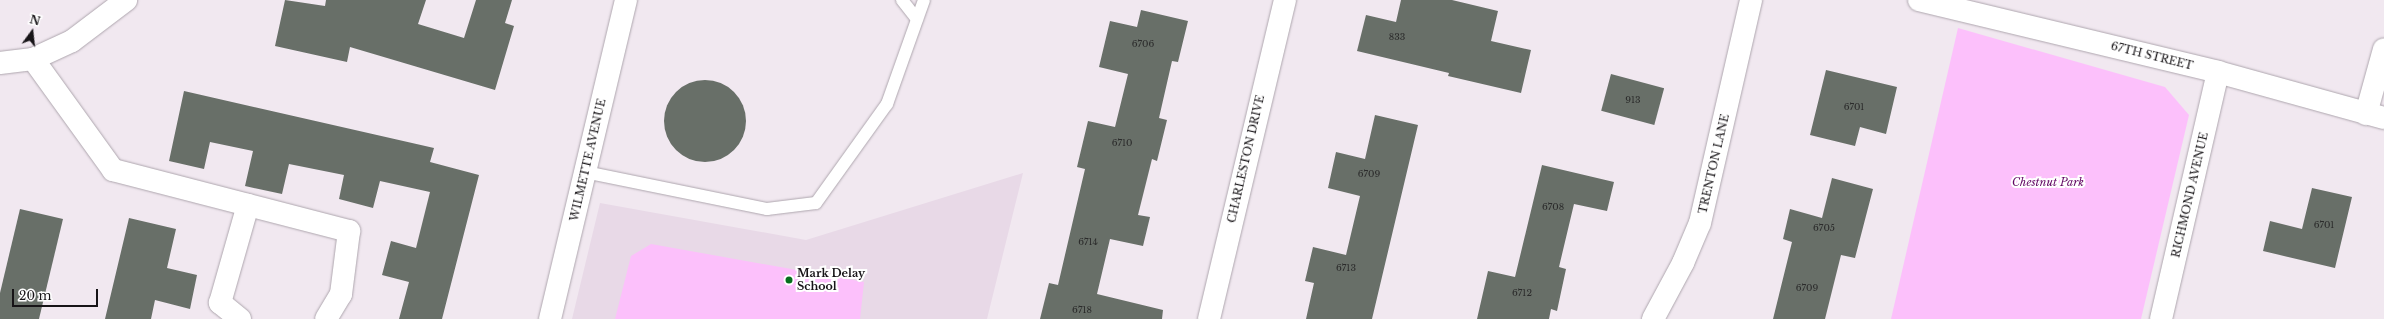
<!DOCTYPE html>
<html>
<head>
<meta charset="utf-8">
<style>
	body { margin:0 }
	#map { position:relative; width:2384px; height:319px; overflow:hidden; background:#f1e8f0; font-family:"Libre Baskerville",serif }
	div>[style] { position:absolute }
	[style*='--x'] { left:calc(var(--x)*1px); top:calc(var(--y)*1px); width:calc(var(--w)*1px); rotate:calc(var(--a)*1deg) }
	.built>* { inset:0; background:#e8d9e7 }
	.green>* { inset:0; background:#fcc0fb }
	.building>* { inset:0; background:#686f68; transform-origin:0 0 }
	.round { border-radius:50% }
	.roads { filter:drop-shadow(0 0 1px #aea6ae) drop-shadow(0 0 1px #aea6ae) }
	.service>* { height:12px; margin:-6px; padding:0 6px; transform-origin:6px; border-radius:6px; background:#fff }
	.minor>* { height:22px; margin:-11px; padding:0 11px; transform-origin:11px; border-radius:11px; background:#fff }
	.tertiary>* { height:22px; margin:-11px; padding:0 11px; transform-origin:11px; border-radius:11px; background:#fff }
	.dots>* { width:11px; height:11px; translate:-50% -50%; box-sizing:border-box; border:2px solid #fff; border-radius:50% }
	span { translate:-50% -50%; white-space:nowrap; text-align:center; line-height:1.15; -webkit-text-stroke:4px #fff; paint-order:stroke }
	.number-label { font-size:9px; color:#2b2b2b }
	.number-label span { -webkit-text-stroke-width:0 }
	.street-label { font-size:11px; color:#171417 }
	.park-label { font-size:11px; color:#610663; font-style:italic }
	.poi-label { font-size:11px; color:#171417; font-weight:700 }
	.left { translate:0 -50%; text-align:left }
	.north { position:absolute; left:12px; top:12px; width:40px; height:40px; -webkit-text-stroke:3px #fff; paint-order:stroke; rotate:15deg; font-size:11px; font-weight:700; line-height:16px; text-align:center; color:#171417 }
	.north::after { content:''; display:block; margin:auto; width:14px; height:18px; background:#171417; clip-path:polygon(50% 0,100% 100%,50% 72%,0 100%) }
	.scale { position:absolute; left:12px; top:289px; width:86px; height:18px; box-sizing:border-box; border:2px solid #171417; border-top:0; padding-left:5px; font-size:12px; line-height:14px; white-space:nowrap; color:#171417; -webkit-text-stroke:3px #fff; paint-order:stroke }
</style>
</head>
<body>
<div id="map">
	<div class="built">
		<div style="clip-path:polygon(1023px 173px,987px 319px,572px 319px,600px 203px,806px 240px)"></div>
	</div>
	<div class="green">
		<div style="clip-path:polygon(1958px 28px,2165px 87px,2189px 115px,2141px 319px,1891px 319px)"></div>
		<div style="clip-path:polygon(651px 244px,864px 282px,860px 319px,615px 319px,631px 256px)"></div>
	</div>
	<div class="building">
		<div style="clip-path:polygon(285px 0,325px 6px,326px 0,426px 0,418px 24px,464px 38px,476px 0,512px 0,505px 23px,514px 26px,495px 90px,350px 47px,347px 62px,275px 46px)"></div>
		<div style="clip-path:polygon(1401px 0,1452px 0,1498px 11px,1491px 41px,1531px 50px,1521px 93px,1448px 76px,1449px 73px,1357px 51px,1366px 15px,1396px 22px)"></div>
		<div style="clip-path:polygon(1141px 10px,1188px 21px,1178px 62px,1172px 61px,1159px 118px,1167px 120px,1157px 161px,1152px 159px,1138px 215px,1150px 217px,1143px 246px,1110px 239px,1097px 294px,1163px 310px,1162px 319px,1040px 319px,1049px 283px,1058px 285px,1085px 169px,1077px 167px,1088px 121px,1115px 127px,1128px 74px,1099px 67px,1110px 21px,1137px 27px)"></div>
		<div style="clip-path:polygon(1826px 70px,1897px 87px,1886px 134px,1860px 127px,1855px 146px,1810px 135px)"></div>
		<div style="left:1611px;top:74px;width:55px;height:38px;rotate:15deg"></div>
		<div class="round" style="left:664px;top:80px;width:82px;height:82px"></div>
		<div style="clip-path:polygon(184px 91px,434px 148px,430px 162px,479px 175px,442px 319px,399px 319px,409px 282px,382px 275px,391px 241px,416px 248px,430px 192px,380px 181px,373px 208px,339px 199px,344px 175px,289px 164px,282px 194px,245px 186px,253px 151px,210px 142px,204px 169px,169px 161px)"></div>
		<div style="clip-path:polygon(1375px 115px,1418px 125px,1372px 319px,1306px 319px,1314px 283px,1305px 281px,1313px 247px,1346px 255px,1360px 196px,1328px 188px,1336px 152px,1365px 159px)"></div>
		<div style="clip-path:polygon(1542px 165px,1614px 182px,1607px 211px,1574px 204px,1559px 267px,1566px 269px,1557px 311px,1551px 309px,1549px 319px,1477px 319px,1488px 271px,1515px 277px)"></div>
		<div style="clip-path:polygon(1832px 178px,1873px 189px,1855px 258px,1841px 255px,1825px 319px,1773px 319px,1792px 242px,1783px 239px,1790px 209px,1822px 218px)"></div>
		<div style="clip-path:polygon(2312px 188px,2352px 197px,2335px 268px,2263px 251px,2270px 221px,2302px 229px)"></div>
		<div style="clip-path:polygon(20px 209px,63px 219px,39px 319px,0 319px,0 293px)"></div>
		<div style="clip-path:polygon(129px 218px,176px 229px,167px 268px,197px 275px,190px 309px,155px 300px,151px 319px,105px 319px)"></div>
	</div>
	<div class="roads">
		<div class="service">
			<div style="--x:902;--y:0;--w:24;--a:52"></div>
			<div style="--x:585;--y:172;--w:186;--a:11.5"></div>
			<div style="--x:767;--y:209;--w:49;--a:-7"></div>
			<div style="--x:816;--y:203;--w:122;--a:-54.4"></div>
			<div style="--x:887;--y:104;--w:110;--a:-70.4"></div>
		</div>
		<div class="minor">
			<div style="--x:33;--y:59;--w:137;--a:54.2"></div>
			<div style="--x:113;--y:170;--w:244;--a:14.5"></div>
			<div style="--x:349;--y:231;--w:64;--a:97.2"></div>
			<div style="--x:341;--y:294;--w:29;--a:121"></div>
			<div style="--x:0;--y:63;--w:33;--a:-7"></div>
			<div style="--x:33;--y:59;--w:43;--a:-24.8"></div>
			<div style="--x:72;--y:41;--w:68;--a:-37.2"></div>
			<div style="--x:2366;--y:114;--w:67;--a:-74.5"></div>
			<div style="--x:240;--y:319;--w:26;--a:-141"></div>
			<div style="--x:220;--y:303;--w:102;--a:-74.1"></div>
			<div style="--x:550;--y:319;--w:328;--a:-76.6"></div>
			<div style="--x:1209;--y:319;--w:328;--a:-76.6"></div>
			<div style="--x:1653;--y:319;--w:64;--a:-61.8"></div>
			<div style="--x:1683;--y:263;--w:43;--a:-67"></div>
			<div style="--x:1700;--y:223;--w:229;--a:-77.1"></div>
			<div style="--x:2161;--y:319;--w:253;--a:-77"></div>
		</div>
		<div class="tertiary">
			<div style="--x:1919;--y:0;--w:308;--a:13.5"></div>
			<div style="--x:2218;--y:72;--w:172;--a:15.5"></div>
		</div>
	</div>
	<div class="dots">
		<div style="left:789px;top:280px;background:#066e1d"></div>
	</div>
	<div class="number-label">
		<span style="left:1397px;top:37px">833</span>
		<span style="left:1143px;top:44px">6706</span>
		<span style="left:1633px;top:100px">913</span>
		<span style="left:1854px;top:107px">6701</span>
		<span style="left:1122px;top:143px">6710</span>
		<span style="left:1369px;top:174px">6709</span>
		<span style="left:1553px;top:207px">6708</span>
		<span style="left:2324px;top:225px">6701</span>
		<span style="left:1824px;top:228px">6705</span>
		<span style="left:1088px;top:242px">6714</span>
		<span style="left:1346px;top:268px">6713</span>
		<span style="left:1807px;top:288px">6709</span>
		<span style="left:1522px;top:293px">6712</span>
		<span style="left:1082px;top:310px">6718</span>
	</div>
	<div class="street-label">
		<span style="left:2152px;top:56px;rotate:14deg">67TH STREET</span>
		<span style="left:1246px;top:159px;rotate:-77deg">CHARLESTON DRIVE</span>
		<span style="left:588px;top:160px;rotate:-77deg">WILMETTE AVENUE</span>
		<span style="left:1714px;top:164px;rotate:-77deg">TRENTON LANE</span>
		<span style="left:2190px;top:195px;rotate:-77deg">RICHMOND AVENUE</span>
	</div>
	<div class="park-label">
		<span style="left:2048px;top:182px">Chestnut Park</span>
	</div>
	<div class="poi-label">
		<span class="left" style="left:797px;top:280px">Mark Delay<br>School</span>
	</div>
	<div class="north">N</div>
	<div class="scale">20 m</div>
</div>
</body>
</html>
